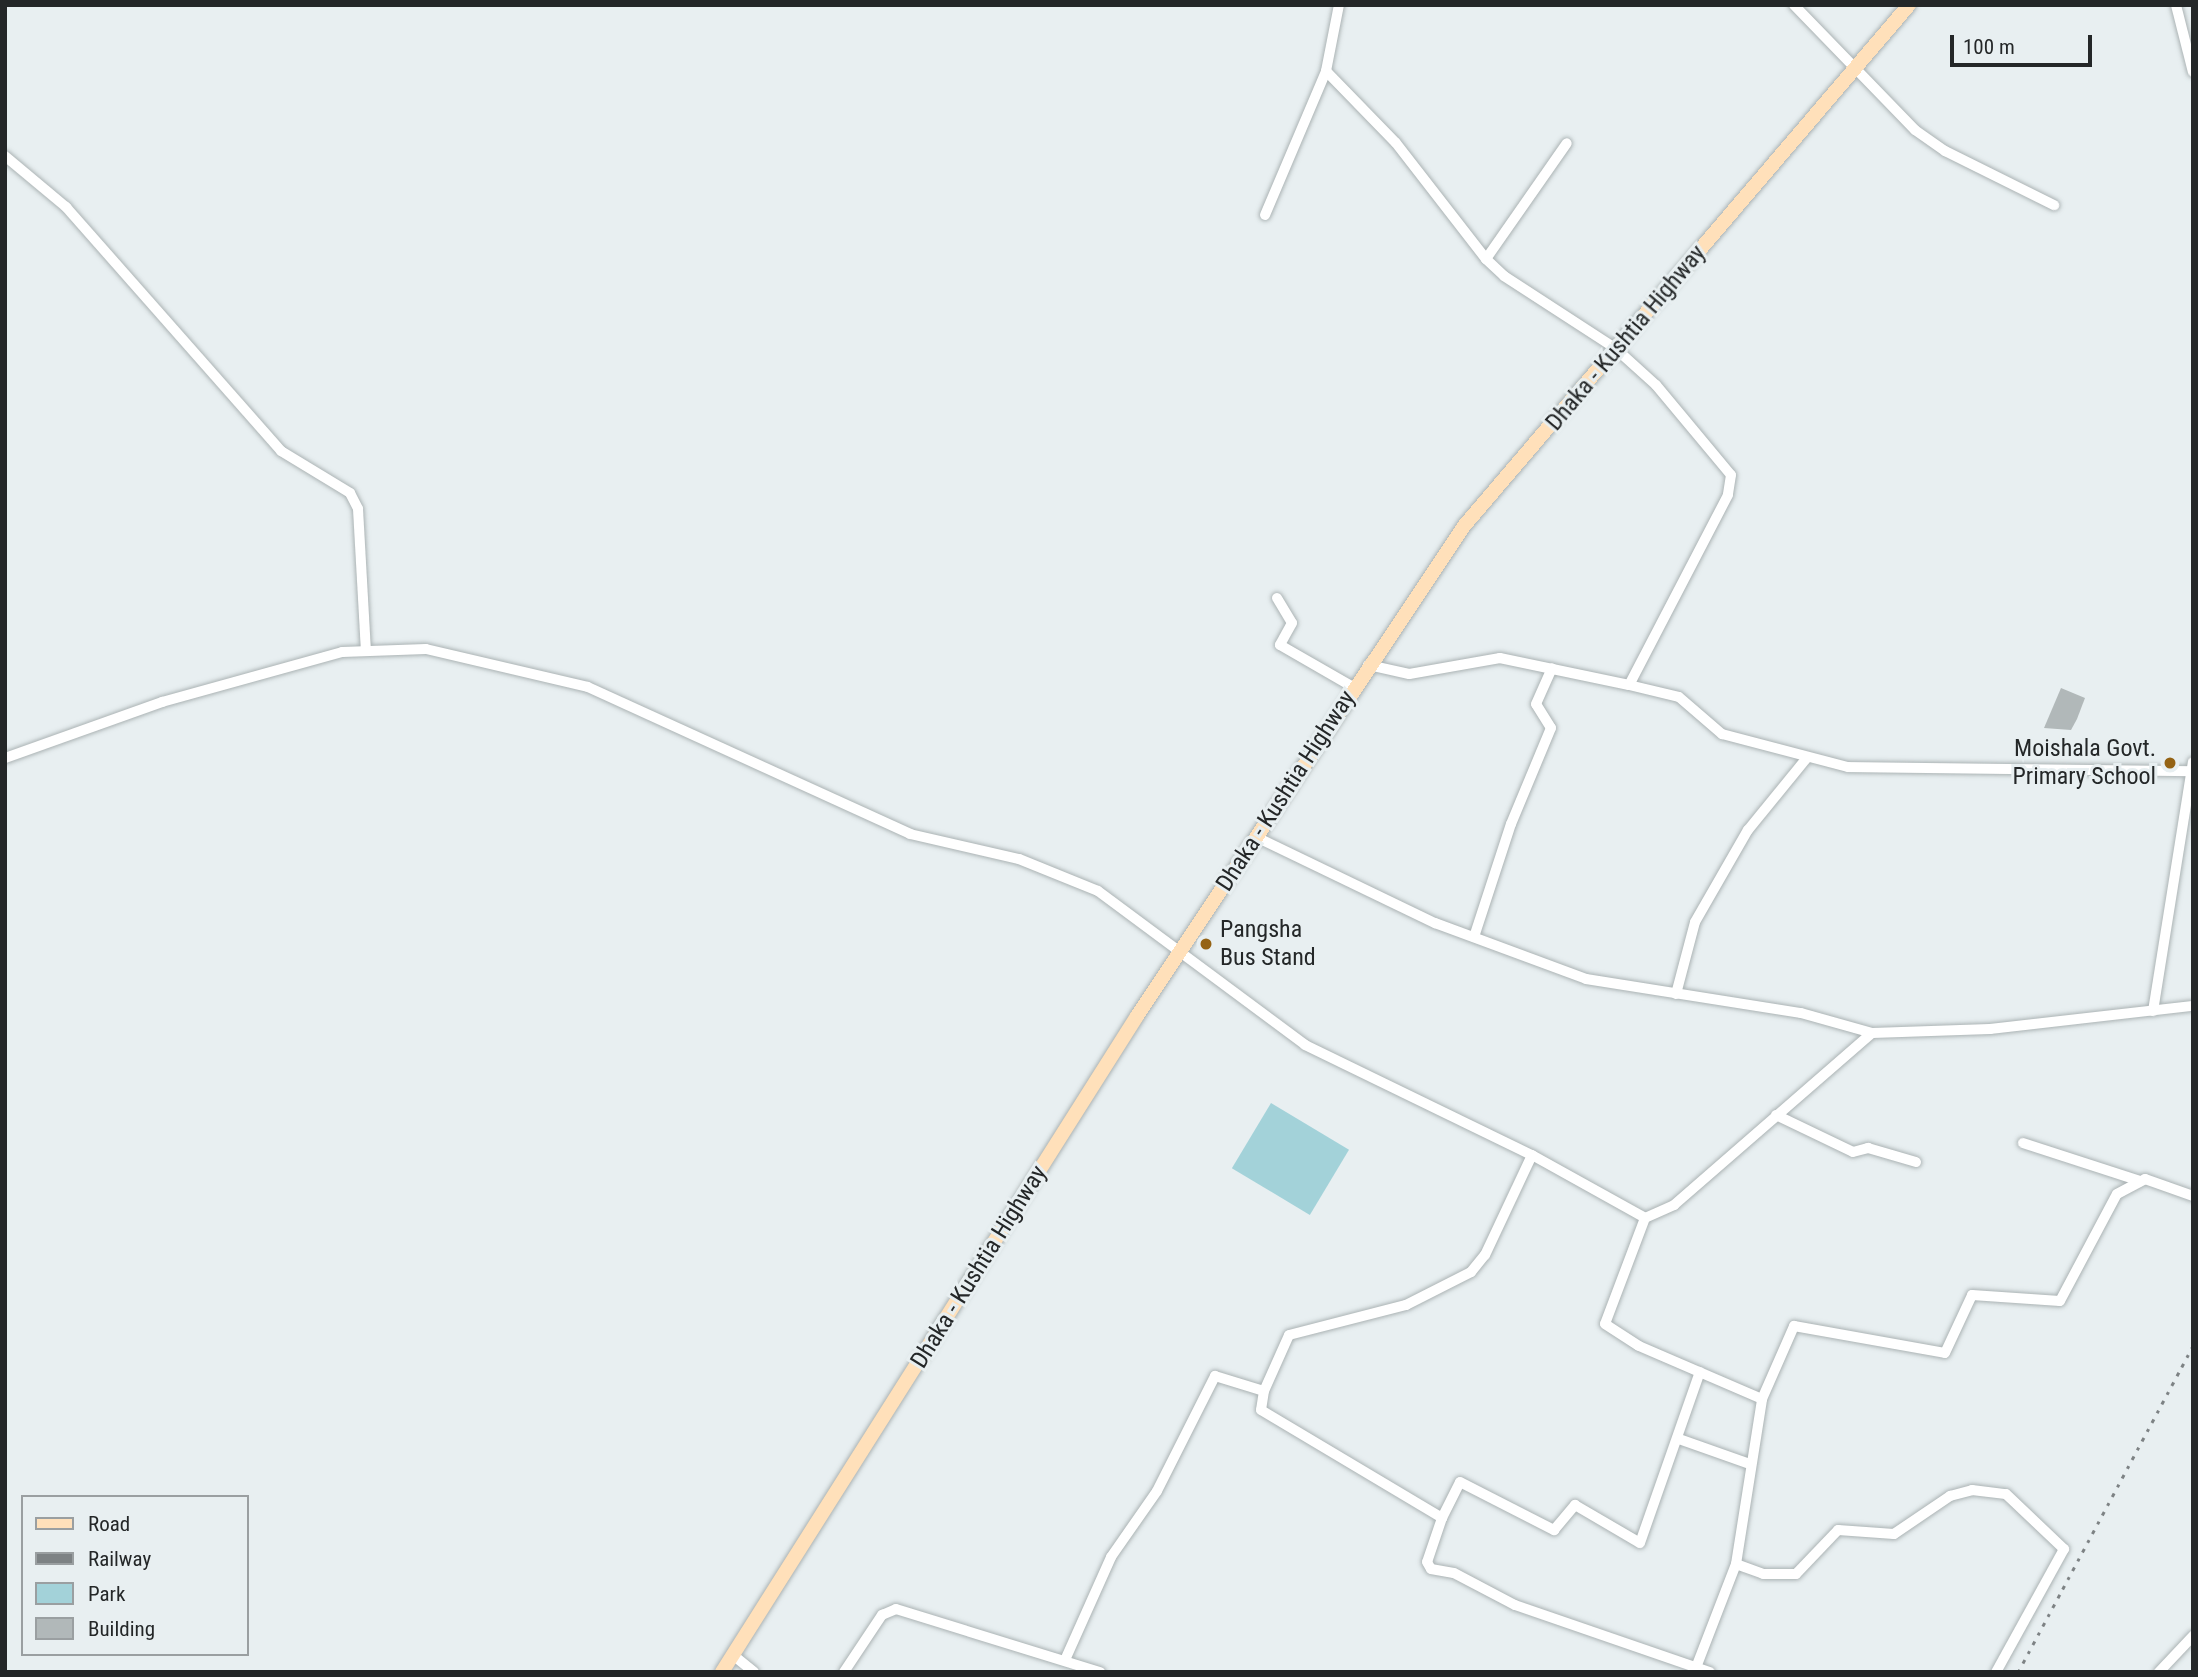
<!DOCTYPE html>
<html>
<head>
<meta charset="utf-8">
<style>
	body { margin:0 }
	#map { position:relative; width:2198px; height:1677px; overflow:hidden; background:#e8eff1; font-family:"Roboto Condensed",sans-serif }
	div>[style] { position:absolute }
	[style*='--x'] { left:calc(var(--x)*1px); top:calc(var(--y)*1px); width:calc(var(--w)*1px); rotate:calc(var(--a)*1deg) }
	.green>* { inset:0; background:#a3d2d9; transform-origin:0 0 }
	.building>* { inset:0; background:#b1b8b9 }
	.roads { filter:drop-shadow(0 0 2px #abb3b4) drop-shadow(0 0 2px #abb3b4) }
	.minor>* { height:10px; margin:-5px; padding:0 5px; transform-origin:5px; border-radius:5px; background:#fff }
	.major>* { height:14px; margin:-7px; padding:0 7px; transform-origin:7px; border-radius:7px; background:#ffe0ba }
	.rail>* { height:2.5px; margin-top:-1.25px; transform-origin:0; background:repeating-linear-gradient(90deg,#7d8284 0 3.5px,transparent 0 10.5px) }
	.dots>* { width:19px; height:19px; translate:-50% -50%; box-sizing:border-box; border:4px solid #e8eff1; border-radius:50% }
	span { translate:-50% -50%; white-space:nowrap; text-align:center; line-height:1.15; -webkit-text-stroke:6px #e8eff1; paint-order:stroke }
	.street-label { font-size:24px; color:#242728 }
	.poi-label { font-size:24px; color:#242728 }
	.right { translate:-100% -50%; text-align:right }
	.left { translate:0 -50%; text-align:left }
	.frame { position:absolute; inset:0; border:7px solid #242728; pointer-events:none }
	.legend { position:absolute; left:21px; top:1495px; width:228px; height:161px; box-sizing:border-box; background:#e8eff1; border:2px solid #9a9fa1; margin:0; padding:9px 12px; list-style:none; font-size:21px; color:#242728 }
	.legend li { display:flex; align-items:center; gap:14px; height:35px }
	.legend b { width:35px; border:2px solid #9a9fa1 }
	.scale { position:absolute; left:1950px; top:35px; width:142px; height:32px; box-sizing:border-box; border:4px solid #242728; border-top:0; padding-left:9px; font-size:21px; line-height:24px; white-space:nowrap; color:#242728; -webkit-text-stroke:5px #e8eff1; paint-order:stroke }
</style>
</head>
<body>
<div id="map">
	<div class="green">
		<div style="left:1271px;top:1103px;width:91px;height:76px;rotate:31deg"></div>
	</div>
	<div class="building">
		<div style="clip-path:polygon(2061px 688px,2085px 698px,2077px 719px,2071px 730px,2044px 728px)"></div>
	</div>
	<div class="roads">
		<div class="minor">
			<div style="--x:1794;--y:5;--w:174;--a:45.9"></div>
			<div style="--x:1915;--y:130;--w:37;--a:35"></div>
			<div style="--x:1945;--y:151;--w:122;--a:26.4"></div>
			<div style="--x:2176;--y:5;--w:69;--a:75.8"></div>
			<div style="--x:1326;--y:71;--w:100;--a:45.8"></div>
			<div style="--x:1396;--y:143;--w:147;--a:52.2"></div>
			<div style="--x:1486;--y:259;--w:25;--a:43"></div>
			<div style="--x:1504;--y:276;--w:132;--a:33"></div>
			<div style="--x:1615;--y:348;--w:55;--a:42.1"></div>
			<div style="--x:1656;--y:385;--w:117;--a:50.2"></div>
			<div style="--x:1731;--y:475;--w:20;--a:99"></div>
			<div style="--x:1728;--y:495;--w:214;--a:117.5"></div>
			<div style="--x:1629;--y:685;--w:132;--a:-168.2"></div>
			<div style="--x:1500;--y:658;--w:92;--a:170"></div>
			<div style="--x:1409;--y:674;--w:42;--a:-167.6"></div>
			<div style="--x:5;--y:156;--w:80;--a:39.9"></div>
			<div style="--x:66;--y:207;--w:325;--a:48.6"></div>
			<div style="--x:281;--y:451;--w:81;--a:31.3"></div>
			<div style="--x:350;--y:493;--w:18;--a:63"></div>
			<div style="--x:358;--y:509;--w:142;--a:86.8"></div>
			<div style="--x:1265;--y:215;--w:156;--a:-67"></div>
			<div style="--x:1326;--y:71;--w:67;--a:-78.9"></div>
			<div style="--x:1486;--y:259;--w:141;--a:-55.1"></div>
			<div style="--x:1277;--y:598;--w:29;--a:59"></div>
			<div style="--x:1292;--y:623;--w:25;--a:119"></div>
			<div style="--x:1280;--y:645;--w:84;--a:29.9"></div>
			<div style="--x:1629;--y:685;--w:51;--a:13.5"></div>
			<div style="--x:1679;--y:697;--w:57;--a:40.7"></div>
			<div style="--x:1722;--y:734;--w:130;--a:14.7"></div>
			<div style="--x:1848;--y:767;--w:342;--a:0.7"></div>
			<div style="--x:5;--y:758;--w:167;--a:-19.6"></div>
			<div style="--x:162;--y:702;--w:187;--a:-15.5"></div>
			<div style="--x:342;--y:652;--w:84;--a:-2"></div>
			<div style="--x:426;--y:649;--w:166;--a:13.2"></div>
			<div style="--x:588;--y:687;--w:354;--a:24.5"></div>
			<div style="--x:910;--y:834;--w:112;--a:12.9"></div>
			<div style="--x:1019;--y:859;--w:85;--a:22.1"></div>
			<div style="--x:1098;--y:891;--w:258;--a:36.6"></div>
			<div style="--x:1305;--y:1045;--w:252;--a:25.9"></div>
			<div style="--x:1532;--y:1155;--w:129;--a:29.1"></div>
			<div style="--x:1645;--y:1218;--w:32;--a:-24"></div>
			<div style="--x:1674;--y:1205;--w:262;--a:-41"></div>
			<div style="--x:1872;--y:1033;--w:118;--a:-1.9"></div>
			<div style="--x:1990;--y:1029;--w:204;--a:-6.5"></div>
			<div style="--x:1256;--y:837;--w:199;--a:25.7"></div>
			<div style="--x:1435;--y:923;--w:161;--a:20.3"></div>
			<div style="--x:1586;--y:979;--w:218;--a:9"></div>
			<div style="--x:1801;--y:1013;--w:74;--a:15.7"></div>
			<div style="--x:1474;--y:937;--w:119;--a:-71.9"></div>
			<div style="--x:1511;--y:824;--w:104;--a:-67.4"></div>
			<div style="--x:1551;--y:728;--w:28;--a:-122"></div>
			<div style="--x:1536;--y:704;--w:39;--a:-66"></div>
			<div style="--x:1676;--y:994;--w:74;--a:-75.2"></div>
			<div style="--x:1695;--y:922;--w:106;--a:-60.1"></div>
			<div style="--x:1748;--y:830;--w:92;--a:-50.8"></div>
			<div style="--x:2153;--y:1011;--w:252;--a:-80.9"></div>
			<div style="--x:1776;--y:1115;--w:85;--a:25.7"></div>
			<div style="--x:1853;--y:1152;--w:16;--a:-15"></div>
			<div style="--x:1868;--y:1148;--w:50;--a:16.3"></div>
			<div style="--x:2023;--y:1143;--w:123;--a:18"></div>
			<div style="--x:1645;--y:1218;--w:113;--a:110.7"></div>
			<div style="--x:1605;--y:1324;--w:40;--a:32.9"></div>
			<div style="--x:1639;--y:1346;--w:134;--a:23.3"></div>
			<div style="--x:1264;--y:1391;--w:19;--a:99"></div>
			<div style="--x:1261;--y:1410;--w:211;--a:30.8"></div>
			<div style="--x:1442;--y:1518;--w:46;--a:108.8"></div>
			<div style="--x:1427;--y:1562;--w:8;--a:60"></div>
			<div style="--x:1431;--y:1569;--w:23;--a:10"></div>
			<div style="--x:1454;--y:1573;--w:69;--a:27.7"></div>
			<div style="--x:1515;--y:1605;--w:206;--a:19"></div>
			<div style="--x:1679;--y:1439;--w:75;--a:19.4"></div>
			<div style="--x:1442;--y:1518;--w:40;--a:-63.4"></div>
			<div style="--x:1460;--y:1482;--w:106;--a:27.1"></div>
			<div style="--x:1554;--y:1530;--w:33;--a:-50"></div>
			<div style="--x:1575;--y:1505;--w:75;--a:30.3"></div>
			<div style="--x:1640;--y:1543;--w:181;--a:-70.7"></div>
			<div style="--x:1736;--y:1564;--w:29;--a:20"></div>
			<div style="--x:1763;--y:1574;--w:33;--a:0"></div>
			<div style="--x:1796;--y:1574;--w:61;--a:-46.3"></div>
			<div style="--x:1838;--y:1530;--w:56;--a:4.1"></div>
			<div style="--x:1894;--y:1534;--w:68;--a:-34.2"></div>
			<div style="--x:1950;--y:1496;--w:23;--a:-15"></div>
			<div style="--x:1972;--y:1490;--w:34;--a:7"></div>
			<div style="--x:2006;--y:1494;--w:80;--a:43.5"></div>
			<div style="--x:2064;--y:1549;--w:141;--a:118.9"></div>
			<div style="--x:733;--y:1655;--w:27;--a:39"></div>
			<div style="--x:1065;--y:1660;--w:113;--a:-65.9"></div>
			<div style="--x:1111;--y:1557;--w:80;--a:-55.1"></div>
			<div style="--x:1157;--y:1491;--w:129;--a:-63.2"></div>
			<div style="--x:1215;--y:1376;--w:51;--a:17"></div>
			<div style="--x:1264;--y:1391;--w:61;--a:-65.9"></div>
			<div style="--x:1289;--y:1335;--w:121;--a:-14.4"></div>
			<div style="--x:1406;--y:1305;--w:73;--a:-26.9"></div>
			<div style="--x:1471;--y:1272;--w:22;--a:-51"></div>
			<div style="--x:1485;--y:1255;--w:110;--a:-64.8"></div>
			<div style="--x:1697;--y:1665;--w:108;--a:-68.9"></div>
			<div style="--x:1736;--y:1564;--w:167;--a:-81"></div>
			<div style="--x:1762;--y:1399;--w:80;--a:-66.3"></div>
			<div style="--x:1794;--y:1326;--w:153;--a:10.1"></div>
			<div style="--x:1945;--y:1353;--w:64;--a:-65"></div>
			<div style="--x:1972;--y:1295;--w:88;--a:3.9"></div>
			<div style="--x:2060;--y:1301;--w:121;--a:-62"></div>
			<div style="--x:2117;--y:1194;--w:32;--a:-28"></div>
			<div style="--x:2145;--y:1179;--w:51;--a:19.5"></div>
			<div style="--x:844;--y:1672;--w:69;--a:-56.3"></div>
			<div style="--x:882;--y:1615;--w:15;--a:-23"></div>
			<div style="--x:896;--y:1609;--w:214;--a:17.2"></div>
			<div style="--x:2159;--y:1672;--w:50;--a:-46.6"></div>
		</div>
		<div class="major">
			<div style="--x:722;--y:1672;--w:776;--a:-57.68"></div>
			<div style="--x:1137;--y:1016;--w:589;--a:-56.28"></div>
			<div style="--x:1464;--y:526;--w:685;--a:-49.5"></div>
		</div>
	</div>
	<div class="rail">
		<div style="--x:2018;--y:1672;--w:370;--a:-61.8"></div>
	</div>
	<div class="dots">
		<div style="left:2170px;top:763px;background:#956314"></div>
		<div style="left:1206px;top:944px;background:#956314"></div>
	</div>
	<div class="street-label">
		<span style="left:1626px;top:338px;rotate:-50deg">Dhaka - Kushtia Highway</span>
		<span style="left:1286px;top:791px;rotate:-57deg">Dhaka - Kushtia Highway</span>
		<span style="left:979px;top:1267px;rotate:-58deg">Dhaka - Kushtia Highway</span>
	</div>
	<div class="poi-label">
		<span class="right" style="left:2156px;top:763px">Moishala Govt.<br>Primary School</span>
		<span class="left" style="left:1220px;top:944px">Pangsha<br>Bus Stand</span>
	</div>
	<div class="frame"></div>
	<ul class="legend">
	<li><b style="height:9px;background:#ffe0ba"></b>Road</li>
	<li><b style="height:9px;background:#7d8284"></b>Railway</li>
	<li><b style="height:19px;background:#a3d2d9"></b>Park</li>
	<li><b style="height:19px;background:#b1b8b9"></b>Building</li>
	</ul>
	<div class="scale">100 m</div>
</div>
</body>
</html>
